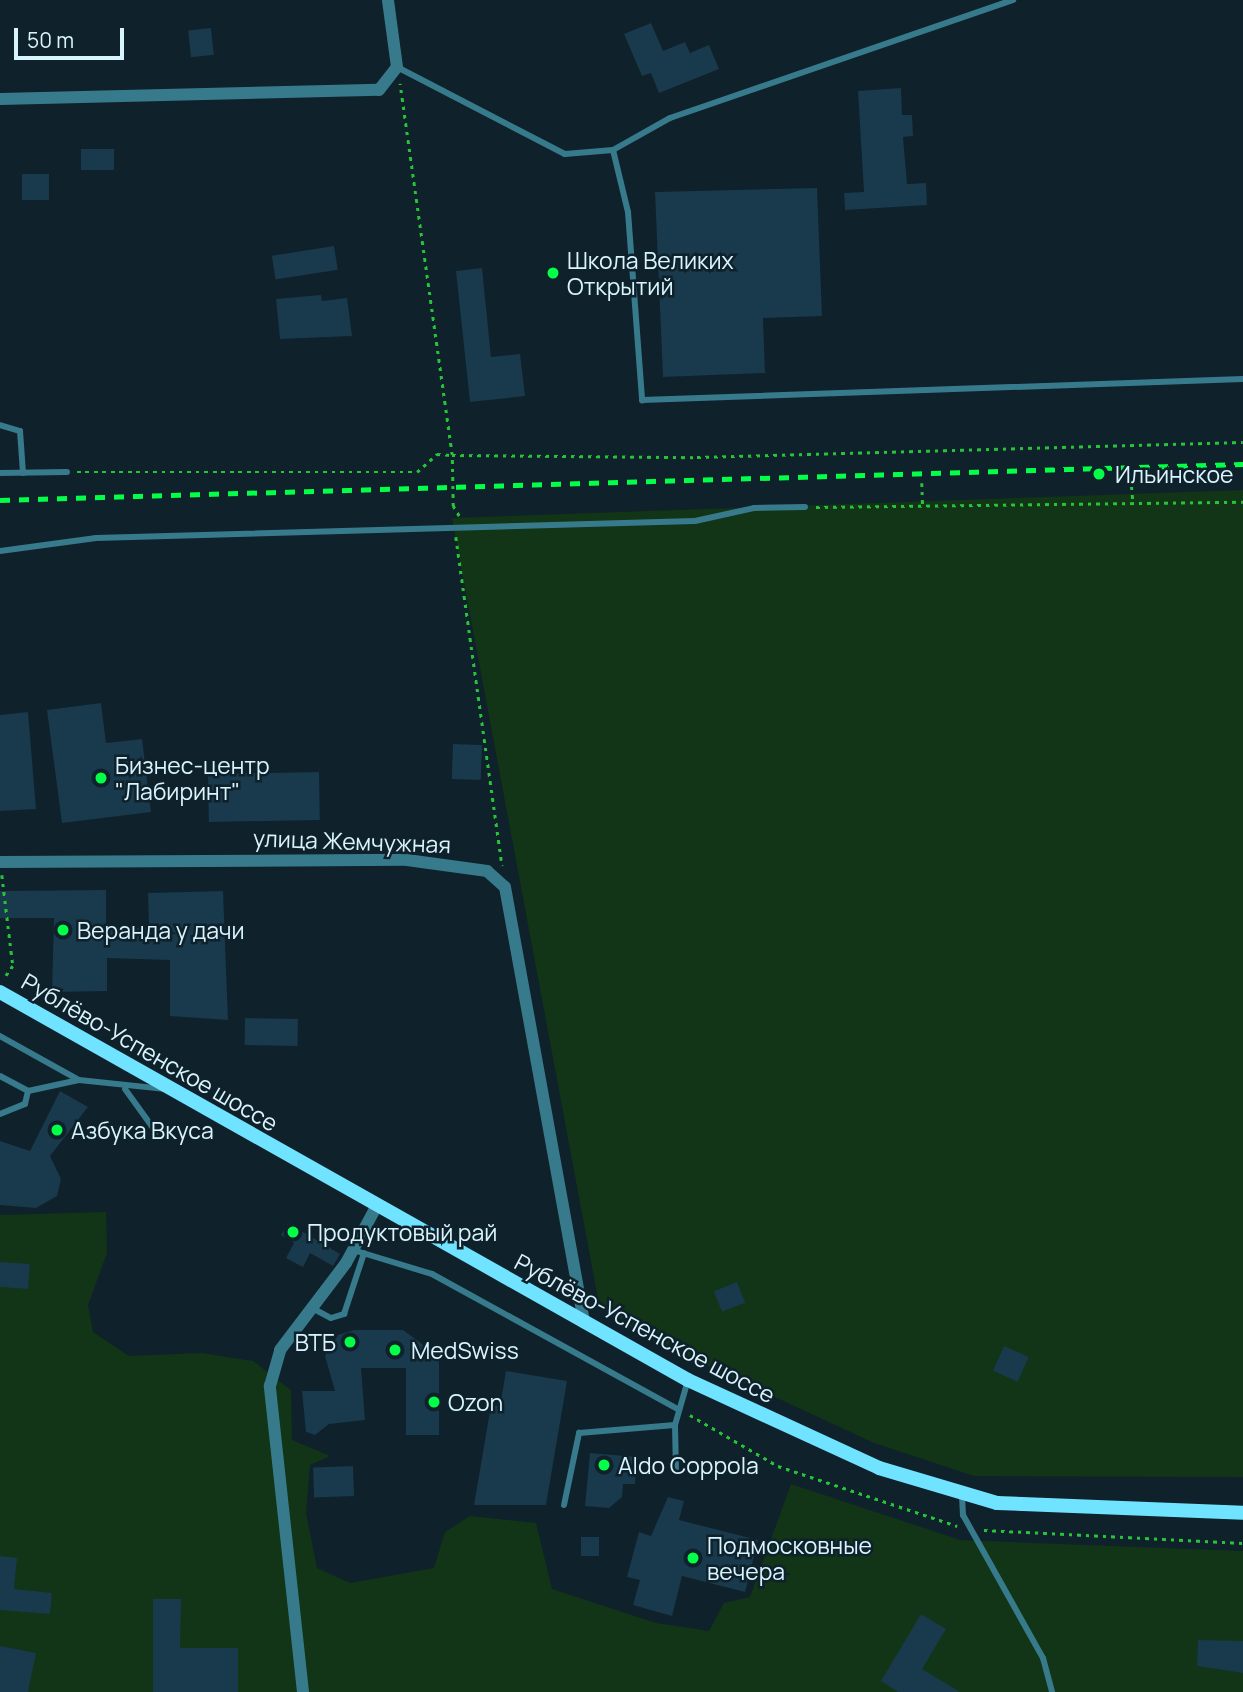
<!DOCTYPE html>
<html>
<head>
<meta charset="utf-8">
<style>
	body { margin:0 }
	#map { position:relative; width:1243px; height:1692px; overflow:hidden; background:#0f212a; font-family:Manrope,sans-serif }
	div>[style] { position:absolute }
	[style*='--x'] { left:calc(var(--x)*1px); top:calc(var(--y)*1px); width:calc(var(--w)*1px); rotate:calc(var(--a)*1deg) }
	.green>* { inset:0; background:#113516 }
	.building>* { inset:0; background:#19394c; transform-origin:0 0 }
	.path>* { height:2.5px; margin-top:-1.25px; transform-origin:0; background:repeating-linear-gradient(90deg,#27c339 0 3.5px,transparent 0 8.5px) }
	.lane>* { height:6px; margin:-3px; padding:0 3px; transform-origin:3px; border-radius:3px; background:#377a8c }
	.street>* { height:12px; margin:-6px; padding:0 6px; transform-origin:6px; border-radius:6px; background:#377a8c }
	.secondary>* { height:14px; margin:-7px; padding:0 7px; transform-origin:7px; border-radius:7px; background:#6fe3ff }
	.rail>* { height:4.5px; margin-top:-2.25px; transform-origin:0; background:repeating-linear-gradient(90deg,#04ff48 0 10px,transparent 0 19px) }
	.dots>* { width:19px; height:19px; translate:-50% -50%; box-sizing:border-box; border:4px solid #0f212a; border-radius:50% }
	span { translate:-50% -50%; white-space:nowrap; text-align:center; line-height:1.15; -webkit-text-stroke:5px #0f212a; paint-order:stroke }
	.poi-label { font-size:23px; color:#d8f4ff }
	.left { translate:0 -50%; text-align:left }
	.right { translate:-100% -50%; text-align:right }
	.street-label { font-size:23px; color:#d8f4ff }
	.scale { position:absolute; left:14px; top:28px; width:110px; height:32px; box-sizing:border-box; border:4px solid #d8f4ff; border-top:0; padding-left:9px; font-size:21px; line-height:24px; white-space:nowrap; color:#d8f4ff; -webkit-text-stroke:5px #0f212a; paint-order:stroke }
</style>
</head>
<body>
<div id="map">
	<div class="green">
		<div style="clip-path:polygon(1243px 490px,1243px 1477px,974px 1476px,874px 1443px,637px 1333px,598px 1299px,452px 518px)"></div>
		<div style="clip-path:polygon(106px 1212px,107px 1253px,88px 1305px,93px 1332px,129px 1356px,201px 1353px,253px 1361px,291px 1390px,292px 1440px,330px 1456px,310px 1465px,306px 1513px,317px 1568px,350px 1583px,434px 1568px,445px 1532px,470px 1516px,536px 1523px,552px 1589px,656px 1623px,709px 1631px,724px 1603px,750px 1597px,791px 1484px,960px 1540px,1243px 1551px,1243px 1692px,0 1692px,0 1215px)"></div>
	</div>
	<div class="building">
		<div style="clip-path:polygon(651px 23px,663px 51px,685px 42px,690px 53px,709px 45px,719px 69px,659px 93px,651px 73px,642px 76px,624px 34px)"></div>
		<div style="left:211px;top:28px;width:27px;height:23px;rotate:84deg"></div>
		<div style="clip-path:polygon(901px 88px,902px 115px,912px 115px,913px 136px,903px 137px,907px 184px,926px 183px,927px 205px,845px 210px,844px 193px,864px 192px,858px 91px)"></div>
		<div style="left:114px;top:149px;width:21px;height:33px;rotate:90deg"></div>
		<div style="left:49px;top:174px;width:26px;height:27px;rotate:90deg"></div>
		<div style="clip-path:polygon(817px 188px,822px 316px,763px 318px,765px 373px,663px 377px,655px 192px)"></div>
		<div style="left:334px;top:246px;width:24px;height:63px;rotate:81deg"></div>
		<div style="clip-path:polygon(482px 268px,491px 357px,520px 354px,525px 396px,470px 402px,456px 271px)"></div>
		<div style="clip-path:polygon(321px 295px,322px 301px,347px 298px,352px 336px,280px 339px,276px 299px)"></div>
		<div style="clip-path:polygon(101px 703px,106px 743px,142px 739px,151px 812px,62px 823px,47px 710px)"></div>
		<div style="clip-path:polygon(28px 712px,36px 809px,0 811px,0 715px)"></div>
		<div style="left:453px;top:744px;width:29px;height:35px;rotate:2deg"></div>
		<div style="left:319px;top:772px;width:48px;height:111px;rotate:89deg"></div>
		<div style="clip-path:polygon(106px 890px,106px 928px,149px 928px,148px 893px,223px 891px,228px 1020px,170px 1016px,170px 960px,107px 958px,107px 991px,52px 992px,54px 918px,0 918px,0 891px)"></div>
		<div style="left:245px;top:1018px;width:53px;height:27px;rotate:1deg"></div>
		<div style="clip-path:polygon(60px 1091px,88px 1107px,50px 1156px,61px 1179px,57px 1196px,36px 1208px,0 1205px,0 1141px,30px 1151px)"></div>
		<div style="clip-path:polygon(288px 1223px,340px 1254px,333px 1266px,310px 1253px,303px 1267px,286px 1258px,294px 1243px,281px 1235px)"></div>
		<div style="left:0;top:1262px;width:30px;height:25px;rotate:4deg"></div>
		<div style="left:737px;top:1282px;width:22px;height:25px;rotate:68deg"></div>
		<div style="clip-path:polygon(354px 1330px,403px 1330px,425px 1346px,439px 1346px,439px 1435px,406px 1435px,406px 1368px,361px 1368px,365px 1420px,329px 1424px,315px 1435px,306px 1432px,302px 1391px,335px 1391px,325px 1356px,338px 1335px)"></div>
		<div style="left:1004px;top:1346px;width:27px;height:27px;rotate:24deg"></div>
		<div style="clip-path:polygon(506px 1371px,567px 1381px,546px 1505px,474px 1505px,491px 1405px,500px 1406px)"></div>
		<div style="clip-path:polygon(590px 1453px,637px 1457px,635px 1484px,623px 1484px,622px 1497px,609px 1508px,585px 1506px)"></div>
		<div style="left:353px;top:1466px;width:30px;height:40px;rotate:88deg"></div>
		<div style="clip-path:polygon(668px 1497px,684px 1501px,679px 1520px,758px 1540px,745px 1592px,682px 1576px,672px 1616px,633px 1605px,640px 1580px,627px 1577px,639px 1532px,651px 1536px)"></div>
		<div style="left:581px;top:1537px;width:18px;height:19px"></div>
		<div style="clip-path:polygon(0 1556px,17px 1558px,14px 1589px,52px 1593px,50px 1614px,0 1610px)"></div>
		<div style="clip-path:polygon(153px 1599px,181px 1599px,180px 1648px,238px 1648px,238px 1692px,153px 1692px)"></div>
		<div style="clip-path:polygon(921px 1614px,946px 1629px,922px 1669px,960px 1692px,898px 1692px,881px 1681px)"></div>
		<div style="clip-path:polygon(1198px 1640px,1243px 1641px,1243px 1673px,1197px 1666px)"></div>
		<div style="clip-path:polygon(0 1646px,36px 1653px,28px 1692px,0 1692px)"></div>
	</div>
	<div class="path">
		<div style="--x:77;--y:472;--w:340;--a:0"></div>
		<div style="--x:417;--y:472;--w:27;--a:-42"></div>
		<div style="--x:437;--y:454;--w:15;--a:4"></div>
		<div style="--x:452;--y:455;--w:375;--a:-98"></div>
		<div style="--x:1131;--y:478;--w:25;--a:85"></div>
		<div style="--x:922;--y:483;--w:23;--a:88"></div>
		<div style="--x:816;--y:507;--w:427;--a:-0.7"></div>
		<div style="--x:459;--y:516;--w:12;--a:-121"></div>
		<div style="--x:453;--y:506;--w:51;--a:-91.1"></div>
		<div style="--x:452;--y:455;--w:245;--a:0.5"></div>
		<div style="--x:697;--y:457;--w:546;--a:-1.57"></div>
		<div style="--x:456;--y:537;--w:332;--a:82"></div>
		<div style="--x:2;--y:875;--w:92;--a:83.1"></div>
		<div style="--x:13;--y:966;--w:12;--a:125"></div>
		<div style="--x:690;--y:1415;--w:102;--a:30.1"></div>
		<div style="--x:778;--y:1466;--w:189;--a:18.5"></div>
		<div style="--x:984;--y:1530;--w:259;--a:2.9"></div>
	</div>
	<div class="lane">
		<div style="--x:397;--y:67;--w:189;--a:27.4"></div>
		<div style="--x:565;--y:154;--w:48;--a:-4.8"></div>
		<div style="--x:613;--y:150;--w:65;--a:-29.3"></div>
		<div style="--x:670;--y:118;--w:363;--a:-19"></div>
		<div style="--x:613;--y:150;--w:64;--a:76.4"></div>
		<div style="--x:628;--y:212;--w:189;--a:85.7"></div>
		<div style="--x:642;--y:400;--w:601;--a:-2"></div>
		<div style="--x:0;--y:425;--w:21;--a:17"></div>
		<div style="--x:20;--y:431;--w:42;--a:85.9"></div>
		<div style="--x:0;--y:473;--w:67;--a:-0.9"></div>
		<div style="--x:0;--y:551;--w:97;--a:-7.7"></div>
		<div style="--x:96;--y:538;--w:599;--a:-1.63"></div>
		<div style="--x:695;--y:521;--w:60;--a:-12.4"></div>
		<div style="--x:754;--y:508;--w:51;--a:-1.1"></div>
		<div style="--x:0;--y:1036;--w:90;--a:29.1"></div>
		<div style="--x:79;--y:1080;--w:85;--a:6"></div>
		<div style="--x:0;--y:1076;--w:32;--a:28"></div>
		<div style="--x:125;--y:1089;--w:53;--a:54.2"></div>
		<div style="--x:0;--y:1114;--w:27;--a:-22"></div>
		<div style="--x:25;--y:1104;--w:13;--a:-77"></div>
		<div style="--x:28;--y:1091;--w:52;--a:-12.2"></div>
		<div style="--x:353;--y:1250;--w:83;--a:16.9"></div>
		<div style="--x:432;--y:1274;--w:281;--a:28.8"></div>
		<div style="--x:312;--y:1308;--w:21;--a:28"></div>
		<div style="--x:331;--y:1318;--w:14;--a:-17"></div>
		<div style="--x:344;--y:1314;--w:64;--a:-71.8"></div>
		<div style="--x:675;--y:1425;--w:46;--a:88.8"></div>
		<div style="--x:962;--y:1496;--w:19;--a:87"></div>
		<div style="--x:963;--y:1515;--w:164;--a:60.8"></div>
		<div style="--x:1043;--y:1658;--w:35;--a:75"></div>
		<div style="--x:564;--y:1505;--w:74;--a:-78.2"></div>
		<div style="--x:579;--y:1433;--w:96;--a:-4.8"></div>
		<div style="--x:675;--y:1425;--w:47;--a:-73.9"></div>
	</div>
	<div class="street">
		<div style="--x:0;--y:99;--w:379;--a:-1.4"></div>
		<div style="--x:379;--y:90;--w:29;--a:-52"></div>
		<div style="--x:397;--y:67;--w:68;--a:-97.7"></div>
		<div style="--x:0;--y:862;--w:407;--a:-0.3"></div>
		<div style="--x:407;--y:860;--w:81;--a:7.8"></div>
		<div style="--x:487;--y:871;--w:24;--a:42"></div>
		<div style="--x:505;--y:887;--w:443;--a:79.7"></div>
		<div style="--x:303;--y:1692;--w:308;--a:-96.2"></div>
		<div style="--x:270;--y:1386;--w:37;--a:-74"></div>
		<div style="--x:280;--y:1350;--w:109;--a:-52.8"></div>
		<div style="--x:346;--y:1263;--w:64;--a:-61.8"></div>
	</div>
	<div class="secondary">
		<div style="--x:0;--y:992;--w:790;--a:29.42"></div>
		<div style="--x:688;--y:1380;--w:210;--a:24.7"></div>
		<div style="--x:879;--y:1468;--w:123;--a:16.5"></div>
		<div style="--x:997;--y:1503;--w:246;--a:2.3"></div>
	</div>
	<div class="rail">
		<div style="--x:0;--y:500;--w:1244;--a:-1.66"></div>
	</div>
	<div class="dots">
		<div style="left:553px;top:273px;background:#04ff48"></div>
		<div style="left:1099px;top:474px;background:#04ff48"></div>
		<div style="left:101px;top:778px;background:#04ff48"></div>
		<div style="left:63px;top:930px;background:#04ff48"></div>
		<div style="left:57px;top:1130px;background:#04ff48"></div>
		<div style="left:293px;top:1232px;background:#04ff48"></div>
		<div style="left:350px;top:1342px;background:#04ff48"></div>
		<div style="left:395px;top:1350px;background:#04ff48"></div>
		<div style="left:434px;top:1402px;background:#04ff48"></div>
		<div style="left:604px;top:1465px;background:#04ff48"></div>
		<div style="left:693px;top:1558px;background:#04ff48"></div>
	</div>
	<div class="poi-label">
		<span class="left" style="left:567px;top:273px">Школа Великих<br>Открытий</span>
		<span class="left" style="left:1115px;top:474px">Ильинское</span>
		<span class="left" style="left:115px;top:778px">Бизнес-центр<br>"Лабиринт"</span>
		<span class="left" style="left:77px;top:930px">Веранда у дачи</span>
		<span class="left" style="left:71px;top:1130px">Азбука Вкуса</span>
		<span class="left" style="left:307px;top:1232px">Продуктовый рай</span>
		<span class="right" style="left:336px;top:1342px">ВТБ</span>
		<span class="left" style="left:411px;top:1350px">MedSwiss</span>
		<span class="left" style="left:448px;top:1402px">Ozon</span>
		<span class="left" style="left:618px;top:1465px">Aldo Coppola</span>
		<span class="left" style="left:707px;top:1558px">Подмосковные<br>вечера</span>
	</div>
	<div class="street-label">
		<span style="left:352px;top:841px;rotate:2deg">улица Жемчужная</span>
		<span style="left:150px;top:1052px;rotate:30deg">Рублёво-Успенское шоссе</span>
		<span style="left:645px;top:1328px;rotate:28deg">Рублёво-Успенское шоссе</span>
	</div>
	<div class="scale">50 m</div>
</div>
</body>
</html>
